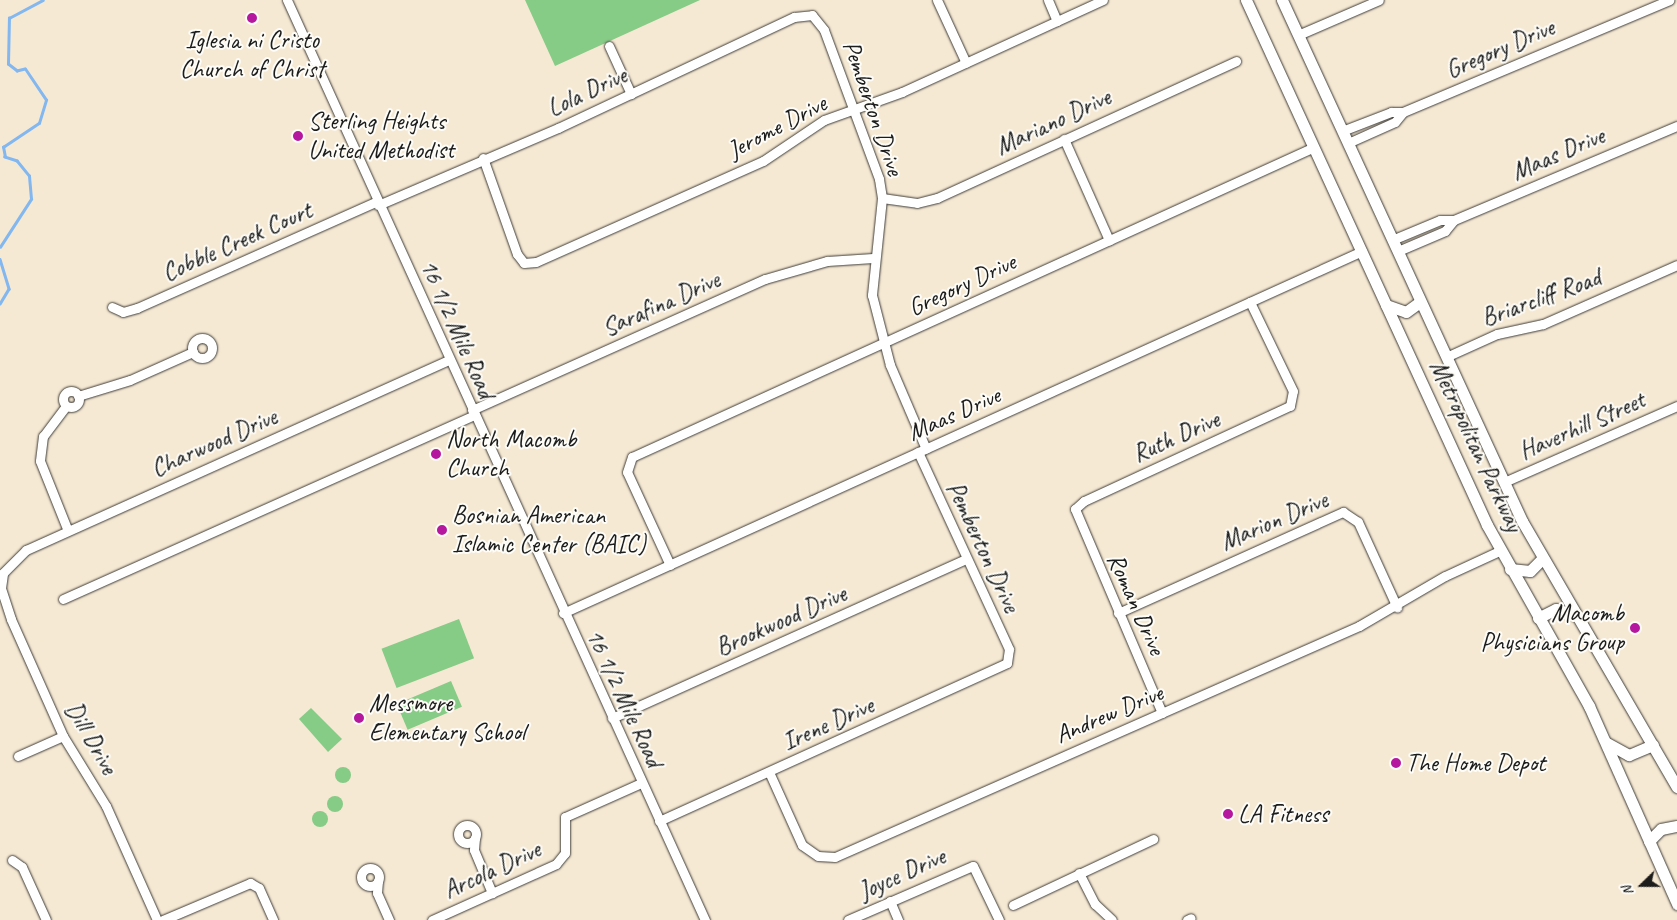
<!DOCTYPE html>
<html>
<head>
<meta charset="utf-8">
<style>
	body { margin:0 }
	#map { position:relative; width:1677px; height:920px; overflow:hidden; background:#f6e9d3; font-family:Caveat,sans-serif }
	div>[style] { position:absolute }
	[style*='--x'] { left:calc(var(--x)*1px); top:calc(var(--y)*1px); width:calc(var(--w)*1px); rotate:calc(var(--a)*1deg) }
	.green>* { inset:0; background:#86cb86; transform-origin:0 0 }
	.round { border-radius:50% }
	.stream>* { height:2.5px; margin:-1.25px; padding:0 1.25px; transform-origin:1.25px; border-radius:1.25px; background:#82b7f0 }
	.roads { filter:drop-shadow(0 0 1px #3d3b37) drop-shadow(0 0 1px #3d3b37) }
	.minor>* { height:9px; margin:-4.5px; padding:0 4.5px; transform-origin:4.5px; border-radius:4.5px; background:#fff }
	.minor>.ring { margin:-4.5px; padding:0; box-sizing:content-box; background:none; border:9px solid #fff; border-radius:50% }
	.major>* { height:11px; margin:-5.5px; padding:0 5.5px; transform-origin:5.5px; border-radius:5.5px; background:#fff }
	.dots>* { width:14px; height:14px; translate:-50% -50%; box-sizing:border-box; border:2px solid #fdfcf7; border-radius:50% }
	span { translate:-50% -50%; white-space:nowrap; text-align:center; line-height:1.15; -webkit-text-stroke:4px #fdfcf7; paint-order:stroke }
	.poi-label { font-size:25px; color:#1c1c1c }
	.left { translate:0 -50%; text-align:left }
	.right { translate:-100% -50%; text-align:right }
	.street-label { font-size:25px; color:#1c1c1c }
	.north { position:absolute; left:1617px; top:860px; width:50px; height:50px; -webkit-text-stroke:4px #fdfcf7; paint-order:stroke; rotate:248deg; font-size:14px; font-weight:700; line-height:20px; text-align:center; color:#1c1c1c }
	.north::after { content:''; display:block; margin:auto; width:18px; height:22px; background:#1c1c1c; clip-path:polygon(50% 0,100% 100%,50% 72%,0 100%) }
</style>
</head>
<body>
<div id="map">
	<div class="green">
		<div style="clip-path:polygon(525px 0,700px 0,555px 66px)"></div>
		<div style="left:459px;top:619px;width:42px;height:83px;rotate:69deg"></div>
		<div style="left:451px;top:681px;width:28px;height:59px;rotate:67deg"></div>
		<div style="clip-path:polygon(311px 708px,342px 739px,328px 752px,299px 719px)"></div>
		<div class="round" style="left:335px;top:767px;width:16px;height:16px"></div>
		<div class="round" style="left:327px;top:796px;width:16px;height:16px"></div>
		<div class="round" style="left:312px;top:811px;width:16px;height:16px"></div>
	</div>
	<div class="stream">
		<div style="--x:0;--y:247;--w:57;--a:-57.1"></div>
		<div style="--x:31;--y:199;--w:23;--a:-95"></div>
		<div style="--x:29;--y:176;--w:19;--a:-129"></div>
		<div style="--x:17;--y:161;--w:13;--a:-162"></div>
		<div style="--x:5;--y:157;--w:10;--a:-101"></div>
		<div style="--x:3;--y:147;--w:43;--a:-33.7"></div>
		<div style="--x:39;--y:123;--w:24;--a:-73"></div>
		<div style="--x:46;--y:100;--w:37;--a:-124"></div>
		<div style="--x:25;--y:69;--w:8;--a:166"></div>
		<div style="--x:17;--y:71;--w:11;--a:-142"></div>
		<div style="--x:8;--y:64;--w:46;--a:-88.8"></div>
		<div style="--x:9;--y:18;--w:38;--a:-28"></div>
		<div style="--x:0;--y:259;--w:31;--a:73"></div>
		<div style="--x:9;--y:289;--w:17;--a:121"></div>
	</div>
	<div class="roads">
		<div class="minor">
			<div style="--x:287;--y:0;--w:1011;--a:65.57"></div>
			<div style="--x:937;--y:0;--w:69;--a:65.3"></div>
			<div style="--x:1048;--y:0;--w:23;--a:67"></div>
			<div style="--x:1298;--y:35;--w:88;--a:-23.4"></div>
			<div style="--x:609;--y:46;--w:53;--a:65.4"></div>
			<div style="--x:1342;--y:131;--w:53;--a:-21.2"></div>
			<div style="--x:1391;--y:112;--w:12;--a:0"></div>
			<div style="--x:1403;--y:112;--w:289;--a:-22.8"></div>
			<div style="--x:1064;--y:139;--w:111;--a:66"></div>
			<div style="--x:1348;--y:143;--w:51;--a:-24.1"></div>
			<div style="--x:1395;--y:122;--w:13;--a:-51"></div>
			<div style="--x:483;--y:158;--w:102;--a:70.5"></div>
			<div style="--x:517;--y:254;--w:11;--a:52"></div>
			<div style="--x:524;--y:263;--w:12;--a:-5"></div>
			<div style="--x:536;--y:262;--w:248;--a:-24"></div>
			<div style="--x:763;--y:161;--w:73;--a:-33.9"></div>
			<div style="--x:824;--y:120;--w:83;--a:-19.7"></div>
			<div style="--x:902;--y:92;--w:221;--a:-24.6"></div>
			<div style="--x:882;--y:198;--w:35;--a:8"></div>
			<div style="--x:917;--y:203;--w:21;--a:-14"></div>
			<div style="--x:937;--y:198;--w:329;--a:-24.6"></div>
			<div style="--x:378;--y:205;--w:196;--a:-23.2"></div>
			<div style="--x:558;--y:128;--w:261;--a:-25.2"></div>
			<div style="--x:794;--y:17;--w:18;--a:-6"></div>
			<div style="--x:812;--y:15;--w:19;--a:51"></div>
			<div style="--x:824;--y:30;--w:159;--a:69.7"></div>
			<div style="--x:879;--y:179;--w:19;--a:81"></div>
			<div style="--x:882;--y:198;--w:98;--a:95.9"></div>
			<div style="--x:872;--y:295;--w:72;--a:75.6"></div>
			<div style="--x:890;--y:365;--w:91;--a:66.8"></div>
			<div style="--x:1392;--y:240;--w:52;--a:-22.6"></div>
			<div style="--x:1440;--y:220;--w:14;--a:0"></div>
			<div style="--x:1454;--y:220;--w:242;--a:-22.9"></div>
			<div style="--x:1398;--y:251;--w:51;--a:-23.1"></div>
			<div style="--x:1445;--y:231;--w:14;--a:-51"></div>
			<div style="--x:112;--y:307;--w:12;--a:24"></div>
			<div style="--x:123;--y:312;--w:15;--a:-16"></div>
			<div style="--x:137;--y:308;--w:263;--a:-24"></div>
			<div class="ring" style="left:192px;top:338px;width:11px;height:11px"></div>
			<div style="--x:1446;--y:357;--w:56;--a:-24.3"></div>
			<div style="--x:1497;--y:334;--w:47;--a:-12.3"></div>
			<div style="--x:1543;--y:324;--w:146;--a:-23.8"></div>
			<div class="ring" style="left:63px;top:391px;width:7px;height:7px"></div>
			<div style="--x:78;--y:396;--w:54;--a:-17.1"></div>
			<div style="--x:130;--y:380;--w:69;--a:-24"></div>
			<div style="--x:66;--y:406;--w:38;--a:127"></div>
			<div style="--x:43;--y:436;--w:25;--a:97"></div>
			<div style="--x:40;--y:461;--w:75;--a:68.2"></div>
			<div style="--x:472;--y:410;--w:321;--a:-24.1"></div>
			<div style="--x:765;--y:279;--w:65;--a:-16.2"></div>
			<div style="--x:827;--y:261;--w:46;--a:-3.7"></div>
			<div style="--x:1504;--y:482;--w:189;--a:-23.7"></div>
			<div style="--x:670;--y:565;--w:102;--a:-114.8"></div>
			<div style="--x:627;--y:472;--w:16;--a:-72"></div>
			<div style="--x:632;--y:457;--w:749;--a:-24.44"></div>
			<div style="--x:63;--y:599;--w:450;--a:-24.1"></div>
			<div style="--x:563;--y:613;--w:877;--a:-24.37"></div>
			<div style="--x:1118;--y:613;--w:247;--a:-24.2"></div>
			<div style="--x:1343;--y:512;--w:18;--a:34"></div>
			<div style="--x:1358;--y:522;--w:94;--a:65.4"></div>
			<div style="--x:1162;--y:713;--w:222;--a:-113.1"></div>
			<div style="--x:1075;--y:509;--w:12;--a:-42"></div>
			<div style="--x:1084;--y:501;--w:227;--a:-24.8"></div>
			<div style="--x:1290;--y:406;--w:15;--a:-79"></div>
			<div style="--x:1293;--y:391;--w:99;--a:-115.8"></div>
			<div style="--x:612;--y:718;--w:388;--a:-24.2"></div>
			<div style="--x:18;--y:756;--w:49;--a:-24"></div>
			<div style="--x:769;--y:772;--w:80;--a:65.7"></div>
			<div style="--x:802;--y:845;--w:19;--a:35"></div>
			<div style="--x:818;--y:856;--w:17;--a:3"></div>
			<div style="--x:835;--y:857;--w:573;--a:-23.79"></div>
			<div style="--x:1359;--y:626;--w:99;--a:-30.2"></div>
			<div style="--x:1445;--y:576;--w:60;--a:-24.8"></div>
			<div style="--x:659;--y:821;--w:382;--a:-24.4"></div>
			<div style="--x:1007;--y:663;--w:14;--a:-82"></div>
			<div style="--x:1009;--y:649;--w:217;--a:-114.8"></div>
			<div class="ring" style="left:458px;top:825px;width:9px;height:9px"></div>
			<div style="--x:475;--y:838;--w:12;--a:95"></div>
			<div style="--x:474;--y:850;--w:47;--a:67.3"></div>
			<div style="--x:12;--y:860;--w:12;--a:35"></div>
			<div style="--x:22;--y:867;--w:58;--a:65.6"></div>
			<div class="ring" style="left:361px;top:868px;width:9px;height:9px"></div>
			<div style="--x:1079;--y:873;--w:35;--a:63"></div>
			<div style="--x:1095;--y:904;--w:23;--a:43"></div>
			<div style="--x:378;--y:881;--w:12;--a:95"></div>
			<div style="--x:377;--y:893;--w:30;--a:66"></div>
			<div style="--x:890;--y:901;--w:21;--a:67"></div>
			<div style="--x:1013;--y:905;--w:155;--a:-25.2"></div>
			<div style="--x:157;--y:920;--w:125;--a:-114.1"></div>
			<div style="--x:106;--y:806;--w:82;--a:-121.6"></div>
			<div style="--x:63;--y:736;--w:128;--a:-114"></div>
			<div style="--x:11;--y:619;--w:33;--a:-108"></div>
			<div style="--x:1;--y:588;--w:15;--a:-82"></div>
			<div style="--x:3;--y:573;--w:33;--a:-45"></div>
			<div style="--x:26;--y:550;--w:464;--a:-24.2"></div>
			<div style="--x:163;--y:920;--w:95;--a:-23"></div>
			<div style="--x:250;--y:883;--w:10;--a:29"></div>
			<div style="--x:259;--y:888;--w:35;--a:66"></div>
			<div style="--x:432;--y:920;--w:136;--a:-24.3"></div>
			<div style="--x:556;--y:864;--w:14;--a:-51"></div>
			<div style="--x:565;--y:853;--w:36;--a:-90"></div>
			<div style="--x:565;--y:817;--w:83;--a:-24.1"></div>
			<div style="--x:848;--y:920;--w:136;--a:-23.4"></div>
			<div style="--x:973;--y:866;--w:60;--a:64.3"></div>
			<div style="--x:1187;--y:920;--w:4;--a:-27"></div>
		</div>
		<div class="major">
			<div style="--x:1246;--y:0;--w:578;--a:65.34"></div>
			<div style="--x:1487;--y:525;--w:208;--a:60.6"></div>
			<div style="--x:1589;--y:706;--w:217;--a:66"></div>
			<div style="--x:1282;--y:0;--w:574;--a:65.27"></div>
			<div style="--x:1522;--y:521;--w:308;--a:59.8"></div>
			<div style="--x:1386;--y:305;--w:21;--a:19"></div>
			<div style="--x:1406;--y:312;--w:17;--a:-36"></div>
			<div style="--x:1510;--y:569;--w:20;--a:6"></div>
			<div style="--x:1530;--y:571;--w:17;--a:-45"></div>
			<div style="--x:1538;--y:618;--w:20;--a:-27"></div>
			<div style="--x:1556;--y:609;--w:20;--a:18"></div>
			<div style="--x:1607;--y:743;--w:25;--a:29"></div>
			<div style="--x:1629;--y:755;--w:26;--a:-23"></div>
			<div style="--x:1649;--y:841;--w:17;--a:-45"></div>
			<div style="--x:1661;--y:829;--w:16;--a:-11"></div>
		</div>
	</div>
	<div class="dots">
		<div style="left:252px;top:18px;background:#b5179e"></div>
		<div style="left:298px;top:136px;background:#b5179e"></div>
		<div style="left:436px;top:454px;background:#b5179e"></div>
		<div style="left:442px;top:530px;background:#b5179e"></div>
		<div style="left:1635px;top:628px;background:#b5179e"></div>
		<div style="left:359px;top:718px;background:#b5179e"></div>
		<div style="left:1396px;top:763px;background:#b5179e"></div>
		<div style="left:1228px;top:814px;background:#b5179e"></div>
	</div>
	<div class="poi-label">
		<span style="left:252px;top:55px">Iglesia ni Cristo<br>Church of Christ</span>
		<span class="left" style="left:308px;top:136px">Sterling Heights<br>United Methodist</span>
		<span class="left" style="left:446px;top:454px">North Macomb<br>Church</span>
		<span class="left" style="left:452px;top:530px">Bosnian American<br>Islamic Center (BAIC)</span>
		<span class="right" style="left:1624px;top:628px">Macomb<br>Physicians Group</span>
		<span class="left" style="left:369px;top:718px">Messmore<br>Elementary School</span>
		<span class="left" style="left:1406px;top:763px">The Home Depot</span>
		<span class="left" style="left:1238px;top:814px">LA Fitness</span>
	</div>
	<div class="street-label">
		<span style="left:1500px;top:49px;rotate:-23deg">Gregory Drive</span>
		<span style="left:587px;top:92px;rotate:-25deg">Lola Drive</span>
		<span style="left:873px;top:108px;rotate:71deg">Pemberton Drive</span>
		<span style="left:1053px;top:122px;rotate:-25deg">Mariano Drive</span>
		<span style="left:777px;top:127px;rotate:-28deg">Jerome Drive</span>
		<span style="left:1558px;top:154px;rotate:-23deg">Maas Drive</span>
		<span style="left:237px;top:242px;rotate:-24deg">Cobble Creek Court</span>
		<span style="left:962px;top:285px;rotate:-25deg">Gregory Drive</span>
		<span style="left:1541px;top:298px;rotate:-20deg">Briarcliff Road</span>
		<span style="left:661px;top:304px;rotate:-24deg">Sarafina Drive</span>
		<span style="left:457px;top:329px;rotate:66deg">16 1/2 Mile Road</span>
		<span style="left:954px;top:414px;rotate:-24deg">Maas Drive</span>
		<span style="left:1582px;top:426px;rotate:-24deg">Haverhill Street</span>
		<span style="left:1176px;top:437px;rotate:-24deg">Ruth Drive</span>
		<span style="left:214px;top:443px;rotate:-24deg">Charwood Drive</span>
		<span style="left:1476px;top:446px;rotate:65deg">Metropolitan Parkway</span>
		<span style="left:1274px;top:521px;rotate:-23deg">Marion Drive</span>
		<span style="left:983px;top:547px;rotate:65deg">Pemberton Drive</span>
		<span style="left:1136px;top:604px;rotate:66deg">Roman Drive</span>
		<span style="left:781px;top:621px;rotate:-24deg">Brookwood Drive</span>
		<span style="left:624px;top:698px;rotate:65deg">16 1/2 Mile Road</span>
		<span style="left:1109px;top:714px;rotate:-23deg">Andrew Drive</span>
		<span style="left:828px;top:724px;rotate:-24deg">Irene Drive</span>
		<span style="left:91px;top:738px;rotate:60deg">Dill Drive</span>
		<span style="left:492px;top:870px;rotate:-25deg">Arcola Drive</span>
		<span style="left:902px;top:874px;rotate:-24deg">Joyce Drive</span>
	</div>
	<div class="north">N</div>
</div>
</body>
</html>
